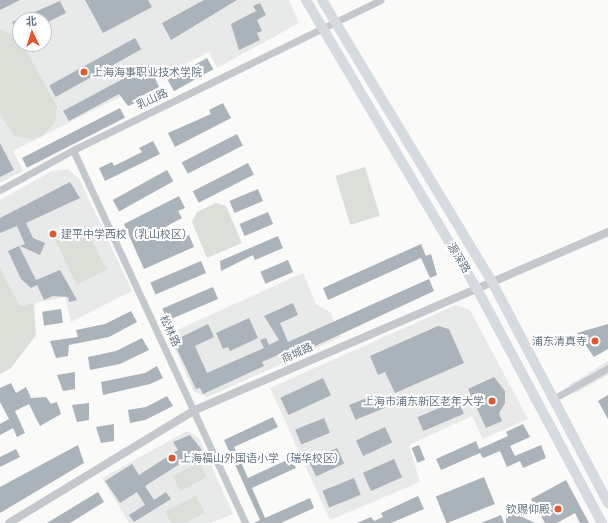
<!DOCTYPE html>
<html>
<head>
<meta charset="utf-8">
<style>
	body { margin:0 }
	#map { position:relative; width:608px; height:523px; overflow:hidden; background:#fafaf8; font-family:"PT Sans Narrow","Noto Sans SC",sans-serif }
	div>[style] { position:absolute }
	[style*='--x'] { left:calc(var(--x)*1px); top:calc(var(--y)*1px); width:calc(var(--w)*1px); rotate:calc(var(--a)*1deg) }
	.built>* { inset:0; background:#e8e9e9 }
	.green>* { inset:0; background:#dadfd7; transform-origin:0 0 }
	.building>* { inset:0; background:#aab3b9; transform-origin:0 0 }
	.minor>* { height:7px; margin:-3.5px; padding:0 3.5px; transform-origin:3.5px; border-radius:3.5px; background:#c3c8cc }
	.tertiary>* { height:8px; margin:-4px; padding:0 4px; transform-origin:4px; border-radius:4px; background:#c3c8cc }
	.secondary>* { height:10px; margin:-5px; padding:0 5px; transform-origin:5px; border-radius:5px; background:#d6dbdf }
	.dots>* { width:11px; height:11px; translate:-50% -50%; box-sizing:border-box; border:2px solid #fff; border-radius:50% }
	span { translate:-50% -50%; white-space:nowrap; text-align:center; line-height:1.15; -webkit-text-stroke:4px #fff; paint-order:stroke }
	.poi-label { font-size:11px; color:#657683 }
	.left { translate:0 -50%; text-align:left }
	.right { translate:-100% -50%; text-align:right }
	.street-label { font-size:11px; color:#657683 }
	.north { position:absolute; left:12px; top:12px; width:40px; height:40px; box-sizing:border-box; background:#fff; border:1px solid #c1c8cd; border-radius:50%; rotate:356deg; font-size:11px; font-weight:700; line-height:16px; text-align:center; color:#657683 }
	.north::after { content:''; display:block; margin:auto; width:14px; height:18px; background:#e4572e; clip-path:polygon(50% 0,100% 100%,50% 72%,0 100%) }
</style>
</head>
<body>
<div id="map">
	<div class="built">
		<div style="clip-path:polygon(evenodd,0 0,289px 0,299px 23px,217px 68px,209px 52px,13px 151px,23px 171px,0 183px,0 0,20px 20px,44px 20px,44px 44px,20px 44px,20px 20px)"></div>
		<div style="clip-path:polygon(68px 169px,80px 180px,132px 291px,71px 322px,65px 297px,20px 306px,0 268px,0 200px,52px 171px)"></div>
		<div style="clip-path:polygon(303px 273px,316px 304px,330px 312px,341px 337px,208px 397px,194px 392px,168px 334px)"></div>
		<div style="clip-path:polygon(456px 305px,470px 310px,528px 419px,483px 439px,472px 416px,409px 445px,420px 482px,330px 520px,270px 388px)"></div>
		<div style="clip-path:polygon(608px 361px,608px 375px,574px 394px,569px 385px)"></div>
		<div style="clip-path:polygon(187px 431px,199px 438px,233px 514px,211px 523px,129px 523px,102px 478px)"></div>
	</div>
	<div class="green">
		<div style="clip-path:polygon(0 29px,19px 38px,57px 106px,55px 123px,42px 136px,33px 139px,14px 136px,0 114px)"></div>
		<div style="left:365px;top:167px;width:51px;height:31px;rotate:73deg"></div>
		<div style="clip-path:polygon(216px 203px,226px 206px,242px 243px,207px 258px,192px 222px,197px 212px)"></div>
		<div style="left:85px;top:226px;width:49px;height:33px;rotate:64deg"></div>
		<div style="clip-path:polygon(0 268px,20px 306px,34px 303px,36px 335px,11px 368px,0 374px)"></div>
		<div style="left:199px;top:462px;width:17px;height:30px;rotate:62deg"></div>
		<div style="clip-path:polygon(196px 496px,205px 513px,185px 523px,171px 523px,165px 511px)"></div>
	</div>
	<div class="building">
		<div style="clip-path:polygon(0 0,20px 0,0 10px)"></div>
		<div style="clip-path:polygon(85px 0,148px 0,152px 7px,103px 33px)"></div>
		<div style="clip-path:polygon(204px 0,237px 0,171px 40px,162px 23px)"></div>
		<div style="clip-path:polygon(60px 1px,66px 13px,44px 24px,44px 20px,20px 20px,20px 39px,12px 22px)"></div>
		<div style="clip-path:polygon(260px 3px,266px 15px,257px 20px,262px 31px,257px 33px,260px 40px,239px 50px,231px 24px,256px 11px,253px 6px)"></div>
		<div style="left:135px;top:38px;width:13px;height:98px;rotate:61deg"></div>
		<div style="left:207px;top:58px;width:13px;height:45px;rotate:61deg"></div>
		<div style="clip-path:polygon(149px 65px,159px 87px,138px 98px,140px 101px,128px 106px,119px 94px,69px 121px,63px 111px)"></div>
		<div style="clip-path:polygon(223px 103px,231px 118px,175px 147px,168px 133px,211px 114px,209px 110px)"></div>
		<div style="left:120px;top:108px;width:11px;height:110px;rotate:63deg"></div>
		<div style="left:237px;top:134px;width:13px;height:62px;rotate:63deg"></div>
		<div style="clip-path:polygon(153px 141px,160px 154px,105px 181px,99px 168px,112px 162px,114px 166px,142px 152px,139px 148px)"></div>
		<div style="clip-path:polygon(0 143px,14px 170px,0 177px)"></div>
		<div style="left:248px;top:163px;width:13px;height:62px;rotate:63deg"></div>
		<div style="left:167px;top:170px;width:13px;height:62px;rotate:61deg"></div>
		<div style="clip-path:polygon(70px 182px,80px 198px,26px 223px,33px 238px,45px 243px,40px 255px,20px 246px,25px 244px,17px 226px,0 233px,0 218px)"></div>
		<div style="left:258px;top:189px;width:13px;height:31px;rotate:67deg"></div>
		<div style="clip-path:polygon(179px 196px,185px 208px,178px 211px,182px 218px,167px 226px,175px 241px,189px 235px,194px 247px,144px 269px,124px 224px)"></div>
		<div style="left:268px;top:212px;width:13px;height:31px;rotate:67deg"></div>
		<div style="clip-path:polygon(278px 236px,283px 248px,255px 260px,253px 255px,221px 271px,220px 261px)"></div>
		<div style="clip-path:polygon(421px 244px,426px 256px,431px 254px,437px 275px,430px 278px,421px 258px,328px 300px,323px 288px)"></div>
		<div style="clip-path:polygon(19px 246px,36px 280px,60px 270px,77px 300px,69px 302px,68px 297px,53px 296px,44px 300px,37px 285px,31px 288px,21px 279px,8px 251px)"></div>
		<div style="left:288px;top:260px;width:13px;height:30px;rotate:67deg"></div>
		<div style="left:201px;top:261px;width:13px;height:55px;rotate:67deg"></div>
		<div style="clip-path:polygon(429px 279px,434px 291px,283px 361px,280px 354px,262px 362px,264px 366px,203px 394px,200px 388px,196px 389px,173px 341px,208px 324px,214px 337px,195px 346px,207px 373px,264px 348px,260px 340px,266px 338px,269px 345px,279px 340px,264px 316px,293px 303px,298px 315px,280px 323px,288px 342px)"></div>
		<div style="left:213px;top:287px;width:13px;height:55px;rotate:67deg"></div>
		<div style="left:61px;top:309px;width:14px;height:19px;rotate:82deg"></div>
		<div style="clip-path:polygon(131px 311px,137px 322px,109px 337px,69px 345px,68px 356px,56px 358px,50px 341px,78px 337px,76px 330px,105px 324px)"></div>
		<div style="clip-path:polygon(249px 318px,258px 338px,230px 351px,228px 347px,223px 349px,216px 333px)"></div>
		<div style="clip-path:polygon(608px 324px,608px 349px,594px 357px,577px 333px)"></div>
		<div style="clip-path:polygon(438px 326px,449px 329px,464px 363px,395px 393px,385px 372px,378px 375px,370px 356px)"></div>
		<div style="clip-path:polygon(142px 338px,149px 350px,120px 364px,90px 370px,88px 357px,116px 351px)"></div>
		<div style="clip-path:polygon(157px 366px,163px 378px,150px 384px,103px 395px,101px 382px,145px 373px)"></div>
		<div style="clip-path:polygon(75px 372px,75px 389px,63px 391px,57px 375px)"></div>
		<div style="clip-path:polygon(494px 377px,505px 391px,505px 403px,499px 413px,502px 421px,486px 428px,468px 389px)"></div>
		<div style="left:323px;top:378px;width:19px;height:47px;rotate:65deg"></div>
		<div style="clip-path:polygon(11px 383px,16px 393px,26px 387px,31px 398px,46px 397px,51px 404px,57px 402px,61px 414px,40px 426px,29px 404px,15px 411px,25px 433px,17px 437px,13px 428px,0 435px,0 424px,9px 419px,0 402px,0 388px)"></div>
		<div style="left:379px;top:393px;width:16px;height:32px;rotate:68deg"></div>
		<div style="clip-path:polygon(608px 395px,608px 419px,598px 401px)"></div>
		<div style="clip-path:polygon(167px 396px,173px 406px,145px 420px,130px 423px,128px 410px,146px 407px)"></div>
		<div style="left:458px;top:400px;width:15px;height:44px;rotate:67deg"></div>
		<div style="clip-path:polygon(89px 403px,89px 420px,77px 422px,72px 405px)"></div>
		<div style="clip-path:polygon(273px 417px,278px 427px,234px 447px,248px 478px,291px 458px,296px 468px,252px 488px,265px 518px,310px 498px,314px 508px,281px 523px,254px 523px,260px 520px,224px 440px)"></div>
		<div style="left:324px;top:418px;width:16px;height:31px;rotate:68deg"></div>
		<div style="clip-path:polygon(114px 424px,114px 441px,101px 443px,96px 427px)"></div>
		<div style="clip-path:polygon(523px 424px,530px 437px,510px 446px,515px 456px,541px 445px,546px 458px,523px 468px,520px 461px,507px 467px,500px 451px,483px 458px,480px 453px,441px 470px,436px 459px,476px 441px,479px 449px,508px 436px,506px 432px)"></div>
		<div style="left:385px;top:427px;width:17px;height:32px;rotate:65deg"></div>
		<div style="clip-path:polygon(190px 435px,202px 450px,145px 486px,154px 500px,166px 492px,171px 499px,134px 522px,129px 515px,145px 505px,137px 492px,120px 503px,105px 481px,132px 464px,139px 475px,178px 450px,173px 442px)"></div>
		<div style="clip-path:polygon(78px 445px,84px 463px,0 513px,0 487px)"></div>
		<div style="left:419px;top:445px;width:16px;height:8px;rotate:68deg"></div>
		<div style="left:337px;top:448px;width:17px;height:31px;rotate:65deg"></div>
		<div style="clip-path:polygon(16px 449px,20px 457px,0 467px,0 457px)"></div>
		<div style="left:394px;top:459px;width:20px;height:34px;rotate:66deg"></div>
		<div style="left:484px;top:477px;width:29px;height:52px;rotate:68deg"></div>
		<div style="left:354px;top:478px;width:18px;height:34px;rotate:68deg"></div>
		<div style="clip-path:polygon(566px 480px,589px 523px,580px 523px,575px 513px,557px 523px,545px 523px,531px 499px)"></div>
		<div style="clip-path:polygon(98px 492px,104px 502px,70px 523px,47px 523px)"></div>
		<div style="clip-path:polygon(418px 496px,424px 509px,391px 523px,357px 523px,371px 517px,374px 521px,383px 517px,381px 513px)"></div>
		<div style="clip-path:polygon(506px 508px,518px 508px,518px 515px,535px 523px,506px 523px)"></div>
		<div style="clip-path:polygon(501px 515px,504px 523px,481px 523px)"></div>
	</div>
	<div class="minor">
		<div style="--x:73;--y:150;--w:411;--a:65.2"></div>
		<div style="--x:0;--y:190;--w:83;--a:-28.7"></div>
		<div style="--x:73;--y:150;--w:342;--a:-26"></div>
		<div style="--x:553;--y:399;--w:63;--a:-29.4"></div>
	</div>
	<div class="tertiary">
		<div style="--x:9;--y:523;--w:218;--a:-31.3"></div>
		<div style="--x:195;--y:410;--w:450;--a:-23.3"></div>
	</div>
	<div class="secondary">
		<div style="--x:306;--y:0;--w:334;--a:59.4"></div>
		<div style="--x:476;--y:287;--w:268;--a:61.9"></div>
		<div style="--x:322;--y:0;--w:327;--a:58.9"></div>
		<div style="--x:491;--y:280;--w:252;--a:62.3"></div>
	</div>
	<div class="dots">
		<div style="left:84px;top:72px;background:#e4572e"></div>
		<div style="left:53px;top:234px;background:#e4572e"></div>
		<div style="left:595px;top:341px;background:#e4572e"></div>
		<div style="left:492px;top:401px;background:#e4572e"></div>
		<div style="left:172px;top:458px;background:#e4572e"></div>
		<div style="left:558px;top:509px;background:#e4572e"></div>
	</div>
	<div class="poi-label">
		<span class="left" style="left:92px;top:72px">上海海事职业技术学院</span>
		<span class="left" style="left:61px;top:234px">建平中学西校（乳山校区）</span>
		<span class="right" style="left:587px;top:341px">浦东清真寺</span>
		<span class="right" style="left:484px;top:401px">上海市浦东新区老年大学</span>
		<span class="left" style="left:180px;top:458px">上海福山外国语小学（瑞华校区）</span>
		<span class="right" style="left:550px;top:509px">钦赐仰殿</span>
	</div>
	<div class="street-label">
		<span style="left:152px;top:99px;rotate:-25deg">乳山路</span>
		<span style="left:459px;top:258px;rotate:59deg">源深路</span>
		<span style="left:170px;top:331px;rotate:65deg">松林路</span>
		<span style="left:297px;top:353px;rotate:-24deg">商城路</span>
	</div>
	<div class="north">北</div>
</div>
</body>
</html>
